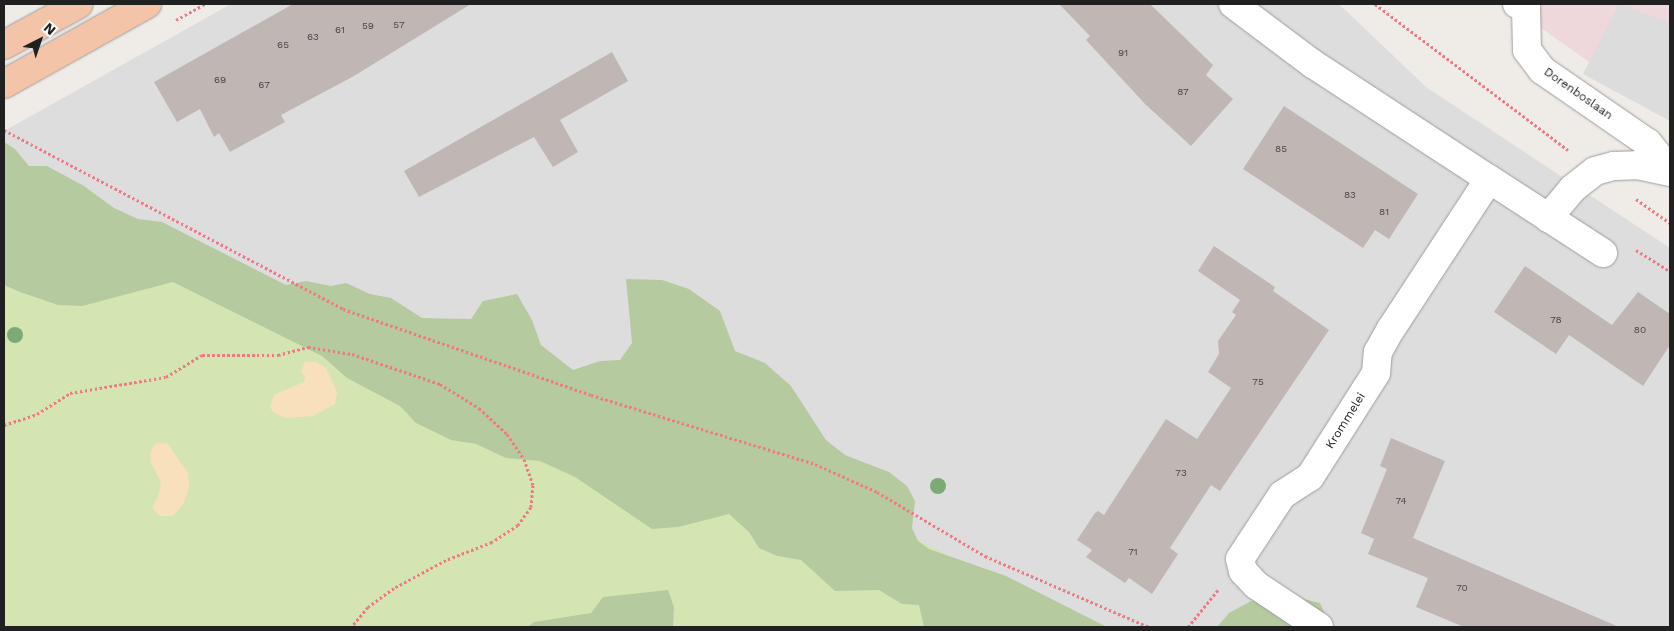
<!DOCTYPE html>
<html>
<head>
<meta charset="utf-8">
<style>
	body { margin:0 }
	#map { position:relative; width:1674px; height:631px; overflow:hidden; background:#efebe7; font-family:"Work Sans",sans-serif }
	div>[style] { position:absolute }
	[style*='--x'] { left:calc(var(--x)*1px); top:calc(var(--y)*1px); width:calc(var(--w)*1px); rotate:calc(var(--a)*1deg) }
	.residential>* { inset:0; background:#dedddd }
	.commercial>* { inset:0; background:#eed8db }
	.grass>* { inset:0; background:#d5e5b2 }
	.forest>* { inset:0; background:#b5cb9f }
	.sand>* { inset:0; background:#f8e0bc }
	.parking>* { inset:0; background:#dcdcdc }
	.building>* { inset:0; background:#c0b6b4 }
	.path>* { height:3px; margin-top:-1.5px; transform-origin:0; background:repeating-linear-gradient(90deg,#ed7a84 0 2.5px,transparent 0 5px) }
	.roads { filter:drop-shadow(0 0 1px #9d9d9d) drop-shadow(0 0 1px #9d9d9d) }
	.minor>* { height:28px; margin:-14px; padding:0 14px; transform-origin:14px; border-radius:14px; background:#fff }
	.major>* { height:28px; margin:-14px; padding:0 14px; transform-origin:14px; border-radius:14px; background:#f4c4a8 }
	.trees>* { width:16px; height:16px; margin:-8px; border-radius:50%; background:#7daa74 }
	span { translate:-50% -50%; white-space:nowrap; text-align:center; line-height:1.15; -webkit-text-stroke:4px #fff; paint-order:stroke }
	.number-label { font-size:10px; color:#484645 }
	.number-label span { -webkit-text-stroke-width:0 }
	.street-label { font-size:12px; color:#202020 }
	.frame { position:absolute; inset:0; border:5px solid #202020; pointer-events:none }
	.north { position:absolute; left:15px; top:15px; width:50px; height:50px; -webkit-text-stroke:4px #fff; paint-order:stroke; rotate:41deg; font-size:14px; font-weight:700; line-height:20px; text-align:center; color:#202020 }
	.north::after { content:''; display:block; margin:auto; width:18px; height:22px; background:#202020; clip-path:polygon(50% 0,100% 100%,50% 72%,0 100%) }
</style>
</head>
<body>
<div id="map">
	<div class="residential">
		<div style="clip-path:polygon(231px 4px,1339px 4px,1426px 87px,1670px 248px,1670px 627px,1092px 627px,405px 358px,4px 154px,4px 131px)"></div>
	</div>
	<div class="commercial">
		<div style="clip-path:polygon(1507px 4px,1670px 4px,1670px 119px)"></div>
	</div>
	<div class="grass">
		<div style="clip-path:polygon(4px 154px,405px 358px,859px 511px,1092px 627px,4px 627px)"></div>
	</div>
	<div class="forest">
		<div style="clip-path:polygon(4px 142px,15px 149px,29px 166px,47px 166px,84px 186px,114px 208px,138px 219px,162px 222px,286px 285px,306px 281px,331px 286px,346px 283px,370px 294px,391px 298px,422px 318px,471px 319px,483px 301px,517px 294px,532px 320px,541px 345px,573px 370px,600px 361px,620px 360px,632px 343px,626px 279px,662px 280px,689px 289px,720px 311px,735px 351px,765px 363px,791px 386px,826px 440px,845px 455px,889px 472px,907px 486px,915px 501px,912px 528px,918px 541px,929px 549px,1006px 576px,1107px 627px,924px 627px,919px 605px,902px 604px,879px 590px,835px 591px,801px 560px,777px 556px,759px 548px,749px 532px,729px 514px,678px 527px,652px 529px,575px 477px,540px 461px,506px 458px,476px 444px,451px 440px,416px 423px,400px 406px,347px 378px,322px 356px,173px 282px,82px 306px,58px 305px,20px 292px,4px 285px)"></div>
		<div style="clip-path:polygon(668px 590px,674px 607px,673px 627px,527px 627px,534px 622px,591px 613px,603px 597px)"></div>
		<div style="clip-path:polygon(1287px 595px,1320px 603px,1331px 627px,1217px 627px,1229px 613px,1251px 601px)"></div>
	</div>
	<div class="sand">
		<div style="clip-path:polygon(305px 362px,316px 362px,326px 368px,337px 392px,335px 404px,313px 416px,285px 418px,273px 412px,270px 407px,274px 395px,304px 382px,305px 377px,301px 371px)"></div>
		<div style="clip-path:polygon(156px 443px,168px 444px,188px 473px,189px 488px,183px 504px,173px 516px,160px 516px,152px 508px,158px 497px,161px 482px,151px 463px,150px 453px)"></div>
	</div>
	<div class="parking">
		<div style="clip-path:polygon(1619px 4px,1670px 23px,1670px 121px,1583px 74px)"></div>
	</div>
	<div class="building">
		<div style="clip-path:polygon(293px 4px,471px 4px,354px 76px,281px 115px,285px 122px,230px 152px,219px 133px,214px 137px,200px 109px,177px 122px,154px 82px)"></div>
		<div style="clip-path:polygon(1059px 4px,1150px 4px,1213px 65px,1206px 75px,1233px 99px,1191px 146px,1145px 104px,1086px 40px,1090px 36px)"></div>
		<div style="clip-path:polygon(612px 52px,628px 81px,560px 120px,578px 152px,553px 167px,534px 137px,419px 197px,404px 171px)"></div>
		<div style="clip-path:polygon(1284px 106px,1418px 194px,1389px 239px,1375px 230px,1363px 248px,1243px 169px)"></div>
		<div style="clip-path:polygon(1214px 246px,1275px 287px,1273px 291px,1329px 330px,1220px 491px,1211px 485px,1170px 548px,1178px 554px,1152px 594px,1129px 578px,1125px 583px,1086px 557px,1092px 550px,1077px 540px,1095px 513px,1098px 511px,1104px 515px,1166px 419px,1197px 439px,1231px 388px,1208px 372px,1219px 354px,1218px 341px,1236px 315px,1232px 312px,1240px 300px,1198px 271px)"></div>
		<div style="clip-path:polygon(1525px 266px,1612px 325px,1638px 292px,1670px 314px,1670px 345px,1643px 386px,1569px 335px,1556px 354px,1494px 312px)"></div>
		<div style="clip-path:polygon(1391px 438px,1445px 461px,1413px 538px,1619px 627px,1464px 627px,1416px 607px,1428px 578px,1368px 554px,1374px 539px,1361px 533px,1387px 469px,1380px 466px)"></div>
	</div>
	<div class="path">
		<div style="--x:1375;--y:4;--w:242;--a:37.1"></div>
		<div style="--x:176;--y:20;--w:33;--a:-29"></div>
		<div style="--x:4;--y:130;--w:383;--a:27.8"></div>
		<div style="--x:343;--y:309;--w:262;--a:19.1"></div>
		<div style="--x:591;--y:395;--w:234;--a:17.1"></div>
		<div style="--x:815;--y:464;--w:68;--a:24.3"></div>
		<div style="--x:877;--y:492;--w:126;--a:30.7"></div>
		<div style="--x:985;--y:556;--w:179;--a:23.4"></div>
		<div style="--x:1636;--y:199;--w:42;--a:35.2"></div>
		<div style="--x:1636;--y:250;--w:40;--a:32"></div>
		<div style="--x:4;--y:425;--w:35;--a:-18"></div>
		<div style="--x:37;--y:414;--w:39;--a:-32"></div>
		<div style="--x:70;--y:393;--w:97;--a:-9.5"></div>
		<div style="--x:166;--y:377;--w:42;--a:-31.4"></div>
		<div style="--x:202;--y:355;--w:76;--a:0"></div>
		<div style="--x:278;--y:355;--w:31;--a:-15"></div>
		<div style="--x:308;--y:347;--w:45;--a:9"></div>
		<div style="--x:352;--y:354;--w:93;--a:18.8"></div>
		<div style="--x:440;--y:384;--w:46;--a:31.6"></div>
		<div style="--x:479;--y:408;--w:38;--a:43"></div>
		<div style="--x:507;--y:434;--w:30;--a:56"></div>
		<div style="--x:524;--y:459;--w:28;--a:71"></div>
		<div style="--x:533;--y:485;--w:22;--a:95"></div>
		<div style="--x:531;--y:507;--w:22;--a:126"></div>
		<div style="--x:518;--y:525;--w:31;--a:147"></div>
		<div style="--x:492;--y:542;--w:49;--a:158.6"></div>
		<div style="--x:446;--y:560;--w:59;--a:151.7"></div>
		<div style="--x:394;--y:588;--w:32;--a:144"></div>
		<div style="--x:368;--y:607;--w:26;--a:130"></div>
		<div style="--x:1188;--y:627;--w:48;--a:-51"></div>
	</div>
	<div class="roads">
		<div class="minor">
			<div style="--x:1233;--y:4;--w:100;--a:36.9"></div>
			<div style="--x:1313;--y:64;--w:210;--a:33.2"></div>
			<div style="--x:1517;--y:4;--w:10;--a:24"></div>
			<div style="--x:1526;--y:8;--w:42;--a:88.6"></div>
			<div style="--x:1527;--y:50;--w:25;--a:53"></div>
			<div style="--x:1542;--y:70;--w:129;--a:34.6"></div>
			<div style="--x:1648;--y:143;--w:35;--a:51"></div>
			<div style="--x:1548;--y:218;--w:38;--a:-50"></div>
			<div style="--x:1572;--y:189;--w:29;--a:-38"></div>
			<div style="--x:1595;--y:171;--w:20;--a:-15"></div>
			<div style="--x:1614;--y:166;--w:23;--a:-2"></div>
			<div style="--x:1637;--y:165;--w:34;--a:12"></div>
			<div style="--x:1319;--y:627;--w:76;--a:-146.3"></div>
			<div style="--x:1256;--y:585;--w:19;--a:-133"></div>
			<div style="--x:1243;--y:571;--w:12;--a:-104"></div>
			<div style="--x:1240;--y:559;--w:77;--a:-56.7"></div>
			<div style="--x:1282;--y:495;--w:33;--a:-33"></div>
			<div style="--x:1310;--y:477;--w:123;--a:-57.6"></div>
			<div style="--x:1376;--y:373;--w:21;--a:-85"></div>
			<div style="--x:1378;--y:352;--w:26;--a:-61"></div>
			<div style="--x:1391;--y:329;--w:179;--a:-56.8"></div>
			<div style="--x:1489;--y:179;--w:136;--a:33"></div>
		</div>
		<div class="major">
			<div style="--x:4;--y:45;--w:85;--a:-28.7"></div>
			<div style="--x:4;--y:84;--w:164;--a:-29.2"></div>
		</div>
	</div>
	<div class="trees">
		<div style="left:15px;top:335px"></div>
		<div style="left:938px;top:486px"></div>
	</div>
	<div class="number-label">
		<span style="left:399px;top:25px">57</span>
		<span style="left:368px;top:26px">59</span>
		<span style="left:340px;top:30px">61</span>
		<span style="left:313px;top:37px">63</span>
		<span style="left:283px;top:45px">65</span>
		<span style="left:1123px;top:53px">91</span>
		<span style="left:220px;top:80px">69</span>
		<span style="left:264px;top:85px">67</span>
		<span style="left:1183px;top:92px">87</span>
		<span style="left:1281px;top:149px">85</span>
		<span style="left:1350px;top:195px">83</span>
		<span style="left:1384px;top:212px">81</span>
		<span style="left:1556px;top:320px">78</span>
		<span style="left:1640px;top:330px">80</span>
		<span style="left:1258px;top:382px">75</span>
		<span style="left:1181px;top:473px">73</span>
		<span style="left:1401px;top:501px">74</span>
		<span style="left:1133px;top:552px">71</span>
		<span style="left:1462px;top:588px">70</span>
	</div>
	<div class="street-label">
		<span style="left:1578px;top:94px;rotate:35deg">Dorenboslaan</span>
		<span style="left:1346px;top:421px;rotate:-58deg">Krommelei</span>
	</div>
	<div class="frame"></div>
	<div class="north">N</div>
</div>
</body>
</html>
